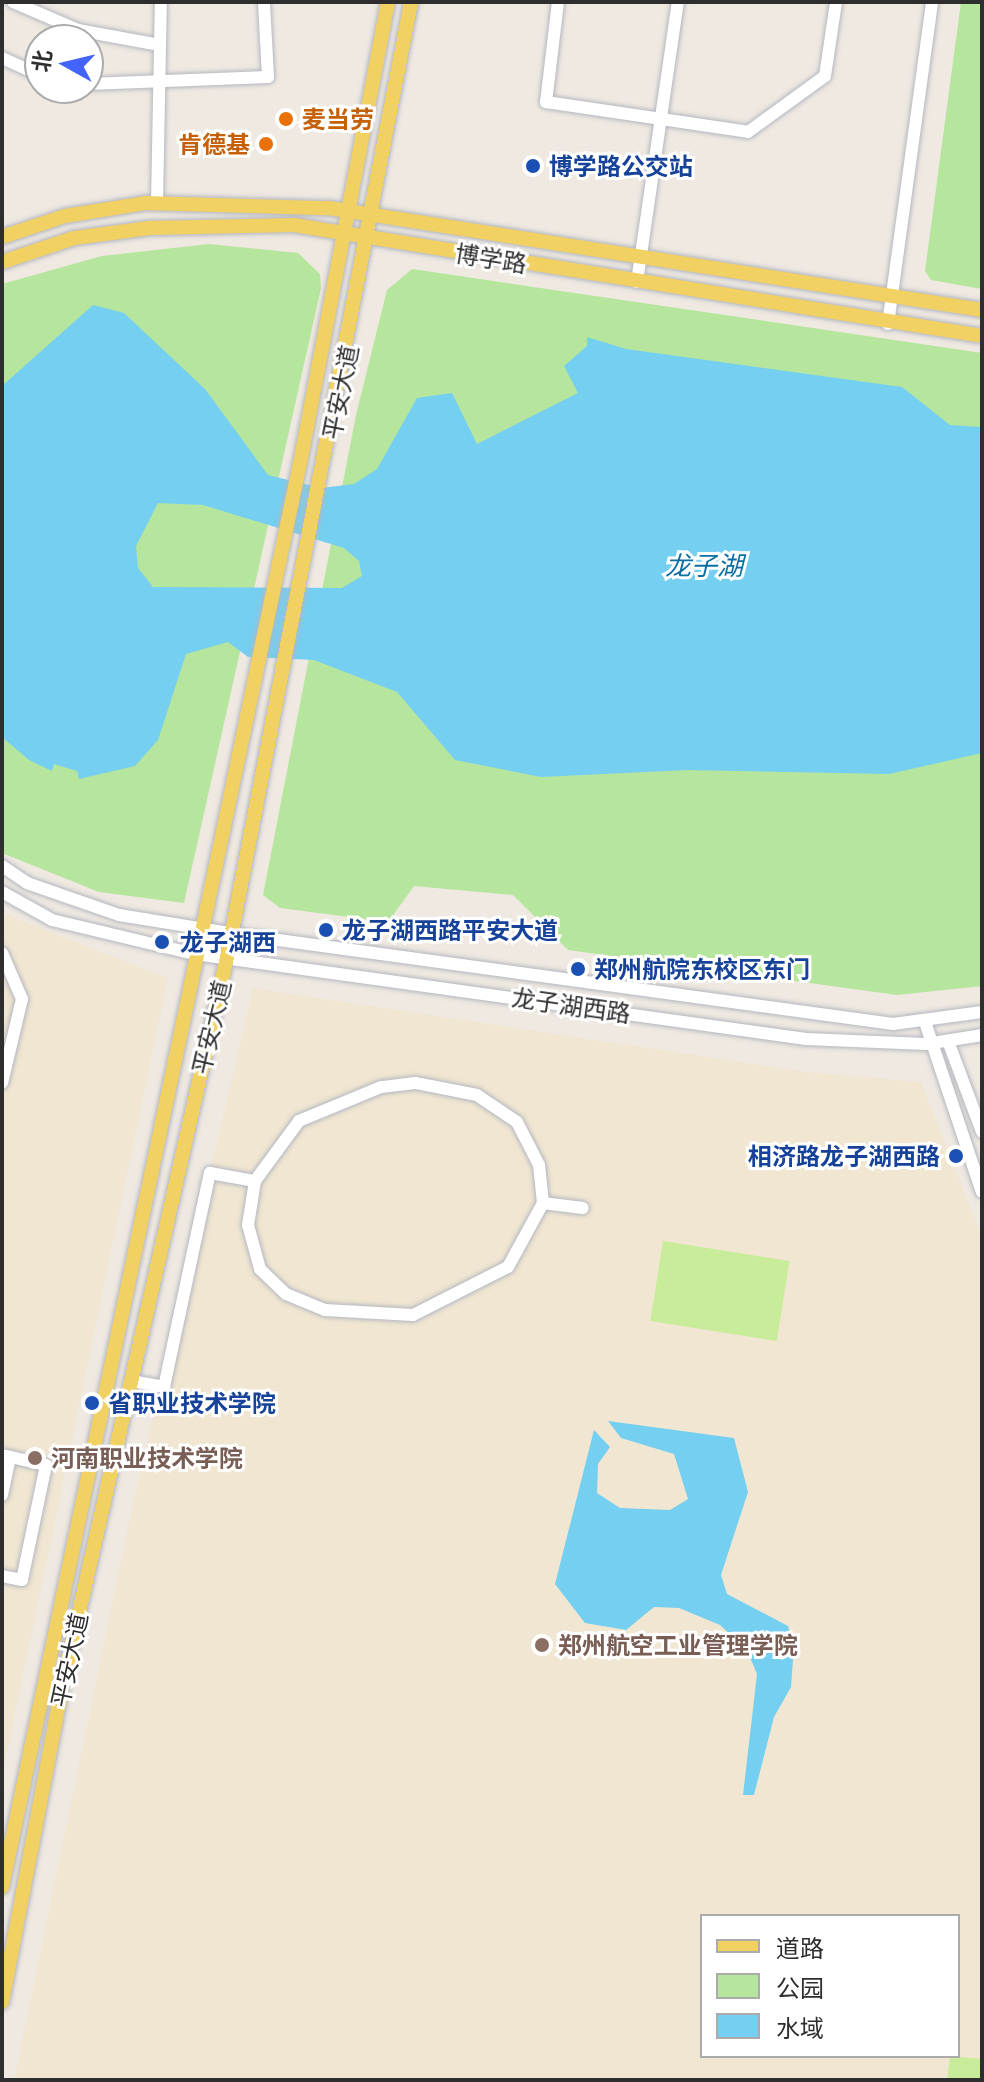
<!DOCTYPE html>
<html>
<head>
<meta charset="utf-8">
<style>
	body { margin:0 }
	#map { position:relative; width:984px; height:2082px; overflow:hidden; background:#efe9e1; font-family:"Golos Text","Noto Sans SC",sans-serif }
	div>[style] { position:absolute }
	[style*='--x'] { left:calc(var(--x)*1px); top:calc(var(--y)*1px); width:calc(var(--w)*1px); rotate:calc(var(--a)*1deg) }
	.education>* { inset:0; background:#f0e6d1 }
	.green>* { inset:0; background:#b6e59e }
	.pitch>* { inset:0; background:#c9ec9a; transform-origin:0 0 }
	.water>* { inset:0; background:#75cff0 }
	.roads { filter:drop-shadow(0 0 2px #b4b7c1) drop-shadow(0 0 2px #b4b7c1) }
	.minor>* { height:12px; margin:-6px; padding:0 6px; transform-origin:6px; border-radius:6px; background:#fff }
	.major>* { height:14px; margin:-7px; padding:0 7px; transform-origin:7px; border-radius:7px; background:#f2d163 }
	.dots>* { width:22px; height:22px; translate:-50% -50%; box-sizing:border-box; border:4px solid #fff; border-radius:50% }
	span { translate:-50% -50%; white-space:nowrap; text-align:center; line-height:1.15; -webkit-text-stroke:6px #fff; paint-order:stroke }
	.food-label { font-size:24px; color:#c56008; font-weight:700 }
	.left { translate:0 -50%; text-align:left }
	.right { translate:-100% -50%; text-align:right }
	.transit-label { font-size:24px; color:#164399; font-weight:700 }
	.street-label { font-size:24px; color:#2e2e2e }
	.education-label { font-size:24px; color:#785e54; font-weight:700 }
	.water-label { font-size:26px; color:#0d6fa3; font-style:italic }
	.frame { position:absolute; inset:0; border:4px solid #2e2e2e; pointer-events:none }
	.legend { position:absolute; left:700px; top:1914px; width:260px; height:144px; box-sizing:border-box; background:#fff; border:2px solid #ababab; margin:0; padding:10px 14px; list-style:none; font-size:24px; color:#2e2e2e }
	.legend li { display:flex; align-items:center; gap:16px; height:40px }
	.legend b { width:40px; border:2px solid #ababab }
	.north { position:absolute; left:24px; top:24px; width:80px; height:80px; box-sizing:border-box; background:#fff; border:2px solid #ababab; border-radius:50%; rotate:278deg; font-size:22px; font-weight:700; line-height:32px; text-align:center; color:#2e2e2e }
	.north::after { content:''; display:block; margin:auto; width:28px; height:36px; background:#4264fb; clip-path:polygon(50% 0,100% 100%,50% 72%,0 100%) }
</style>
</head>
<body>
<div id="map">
	<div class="education">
		<div style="clip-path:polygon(2px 913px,168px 978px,2px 1776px)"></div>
		<div style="clip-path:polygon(evenodd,253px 988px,806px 1072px,921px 1082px,982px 1237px,982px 2080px,14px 2080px,130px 1517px,253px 988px,702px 1916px,958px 1916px,958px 2056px,702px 2056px,702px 1916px)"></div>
	</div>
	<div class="green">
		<div style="clip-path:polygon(961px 2px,982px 2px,982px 289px,931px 280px,925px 271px)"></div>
		<div style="clip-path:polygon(209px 244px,298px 253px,320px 274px,321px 288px,184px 903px,99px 892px,2px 853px,2px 284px,102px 256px)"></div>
		<div style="clip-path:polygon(412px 269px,982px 353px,982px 986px,897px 995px,568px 950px,513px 895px,414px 886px,388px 922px,280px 908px,263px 895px,356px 415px,387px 290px)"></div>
	</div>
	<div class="pitch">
		<div style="left:663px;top:1241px;width:128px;height:81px;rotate:9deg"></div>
		<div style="clip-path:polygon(950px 2056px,982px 2059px,982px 2080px,947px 2080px)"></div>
	</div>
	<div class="water">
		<div style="clip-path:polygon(evenodd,93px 305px,124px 313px,205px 389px,268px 475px,321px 488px,354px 484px,377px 469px,417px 398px,452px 393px,477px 444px,578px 393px,564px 366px,587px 346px,587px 337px,626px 349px,902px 387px,950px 425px,982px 427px,982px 753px,889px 774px,688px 770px,541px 777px,455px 760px,397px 692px,314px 660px,248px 657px,228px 642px,186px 654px,158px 740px,135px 766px,79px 779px,77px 771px,54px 764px,52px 771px,29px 760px,2px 737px,2px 386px,93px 305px,158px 503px,203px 505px,344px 548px,359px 561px,362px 576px,342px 588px,153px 587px,138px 568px,136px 546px,158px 503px)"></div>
		<div style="clip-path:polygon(608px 1421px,734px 1438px,748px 1492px,721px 1575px,727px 1594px,788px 1626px,794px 1646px,791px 1687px,774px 1717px,754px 1795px,743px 1795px,757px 1674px,747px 1650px,720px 1625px,679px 1608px,654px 1607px,626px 1630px,585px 1623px,555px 1584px,594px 1430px,610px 1447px,598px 1464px,597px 1493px,620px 1508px,670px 1510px,688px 1499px,674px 1454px,621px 1438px)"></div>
	</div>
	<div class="roads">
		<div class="minor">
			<div style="--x:13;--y:2;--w:71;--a:23.3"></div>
			<div style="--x:78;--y:30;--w:83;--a:10.4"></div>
			<div style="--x:558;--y:2;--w:101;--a:96.8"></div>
			<div style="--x:546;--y:102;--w:204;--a:8.4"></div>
			<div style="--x:748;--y:132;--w:95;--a:-36"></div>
			<div style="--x:825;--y:76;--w:75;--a:-81.5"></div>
			<div style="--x:2;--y:58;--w:42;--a:24.1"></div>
			<div style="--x:88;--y:84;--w:180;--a:-2.2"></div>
			<div style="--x:268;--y:77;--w:75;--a:-93.1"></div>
			<div style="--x:157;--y:203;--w:201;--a:-88.9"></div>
			<div style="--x:637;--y:282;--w:283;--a:-81.7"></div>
			<div style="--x:888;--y:324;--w:325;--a:-82.2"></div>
			<div style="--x:2;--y:866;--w:30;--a:34"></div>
			<div style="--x:27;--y:883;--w:97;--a:19.2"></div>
			<div style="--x:119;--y:915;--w:132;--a:9.2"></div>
			<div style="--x:249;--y:936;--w:650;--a:7.78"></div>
			<div style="--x:893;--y:1024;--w:90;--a:-7.7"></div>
			<div style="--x:2;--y:892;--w:57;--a:29.2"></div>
			<div style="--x:52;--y:920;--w:147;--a:13.4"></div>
			<div style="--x:195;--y:954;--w:617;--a:7.92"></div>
			<div style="--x:806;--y:1039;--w:120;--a:2.4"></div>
			<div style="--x:926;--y:1044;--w:57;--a:-9.1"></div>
			<div style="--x:2;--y:953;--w:50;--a:66.5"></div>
			<div style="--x:22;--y:999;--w:86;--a:103.4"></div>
			<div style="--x:925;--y:1022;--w:179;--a:71.5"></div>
			<div style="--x:948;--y:1041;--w:97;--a:69.5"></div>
			<div style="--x:543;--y:1203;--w:38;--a:-96"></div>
			<div style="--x:539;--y:1165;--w:48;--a:-117.1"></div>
			<div style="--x:517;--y:1122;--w:48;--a:-146"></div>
			<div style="--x:477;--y:1095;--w:63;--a:-169"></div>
			<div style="--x:415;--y:1083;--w:34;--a:173"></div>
			<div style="--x:381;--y:1087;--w:89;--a:157.5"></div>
			<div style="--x:299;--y:1121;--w:74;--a:126.3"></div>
			<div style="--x:255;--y:1181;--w:45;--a:99"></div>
			<div style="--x:248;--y:1225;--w:46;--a:74.7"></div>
			<div style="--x:260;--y:1269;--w:36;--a:44"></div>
			<div style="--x:286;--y:1294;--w:42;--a:22.3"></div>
			<div style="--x:325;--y:1310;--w:88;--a:3.3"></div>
			<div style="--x:413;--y:1315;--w:106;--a:-26.8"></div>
			<div style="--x:508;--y:1267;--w:73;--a:-61.3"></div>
			<div style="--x:543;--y:1203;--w:40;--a:7.1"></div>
			<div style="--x:131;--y:1381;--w:34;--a:10"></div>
			<div style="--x:164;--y:1387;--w:219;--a:-77.9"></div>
			<div style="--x:210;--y:1173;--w:46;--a:10.1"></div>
			<div style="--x:2;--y:1455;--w:45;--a:12.8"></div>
			<div style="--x:46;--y:1465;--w:117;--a:101.8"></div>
			<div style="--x:22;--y:1580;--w:20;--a:-169"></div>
			<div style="--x:2;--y:1495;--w:39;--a:-78"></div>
		</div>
		<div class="major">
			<div style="--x:2;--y:237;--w:66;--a:-18.4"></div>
			<div style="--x:65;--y:216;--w:81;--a:-9.2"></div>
			<div style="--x:145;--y:203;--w:184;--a:1.6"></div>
			<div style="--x:329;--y:208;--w:661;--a:8.88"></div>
			<div style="--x:2;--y:262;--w:76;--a:-18.4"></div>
			<div style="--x:74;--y:238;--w:76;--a:-7.6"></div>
			<div style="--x:149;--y:228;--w:145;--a:-1.2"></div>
			<div style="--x:294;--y:225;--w:697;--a:9.16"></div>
			<div style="--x:2;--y:1887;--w:1460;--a:-78.18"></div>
			<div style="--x:301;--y:458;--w:464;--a:-79.2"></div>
			<div style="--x:2;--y:2002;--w:316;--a:-79.2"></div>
			<div style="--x:61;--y:1692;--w:754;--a:-77.27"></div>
			<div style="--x:227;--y:957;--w:973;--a:-79.09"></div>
		</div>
	</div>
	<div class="dots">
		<div style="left:286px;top:119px;background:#e8710a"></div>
		<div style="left:266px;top:144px;background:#e8710a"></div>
		<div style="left:533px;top:166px;background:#1a4fb4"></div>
		<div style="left:326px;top:930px;background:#1a4fb4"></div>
		<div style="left:162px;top:942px;background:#1a4fb4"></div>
		<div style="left:578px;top:969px;background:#1a4fb4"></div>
		<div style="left:956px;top:1156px;background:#1a4fb4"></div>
		<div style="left:92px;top:1403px;background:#1a4fb4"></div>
		<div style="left:35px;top:1458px;background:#8d6e63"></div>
		<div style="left:542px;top:1645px;background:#8d6e63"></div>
	</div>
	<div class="food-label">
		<span class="left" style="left:302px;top:119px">麦当劳</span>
		<span class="right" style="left:250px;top:144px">肯德基</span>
	</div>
	<div class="transit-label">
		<span class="left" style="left:549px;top:166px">博学路公交站</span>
		<span class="left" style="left:342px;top:930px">龙子湖西路平安大道</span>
		<span class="left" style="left:180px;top:942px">龙子湖西</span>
		<span class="left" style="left:594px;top:969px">郑州航院东校区东门</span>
		<span class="right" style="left:940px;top:1156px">相济路龙子湖西路</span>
		<span class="left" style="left:108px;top:1403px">省职业技术学院</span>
	</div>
	<div class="street-label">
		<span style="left:491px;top:258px;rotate:9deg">博学路</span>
		<span style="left:340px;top:392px;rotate:-79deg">平安大道</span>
		<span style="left:571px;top:1005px;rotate:8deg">龙子湖西路</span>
		<span style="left:211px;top:1027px;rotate:-77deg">平安大道</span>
		<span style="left:69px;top:1660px;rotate:-78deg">平安大道</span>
	</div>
	<div class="education-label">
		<span class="left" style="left:51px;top:1458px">河南职业技术学院</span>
		<span class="left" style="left:558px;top:1645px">郑州航空工业管理学院</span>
	</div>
	<div class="water-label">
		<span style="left:704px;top:566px">龙子湖</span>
	</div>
	<div class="frame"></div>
	<ul class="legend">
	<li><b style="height:10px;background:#f2d163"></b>道路</li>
	<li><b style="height:22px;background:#b6e59e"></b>公园</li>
	<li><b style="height:22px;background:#75cff0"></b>水域</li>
	</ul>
	<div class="north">北</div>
</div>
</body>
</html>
